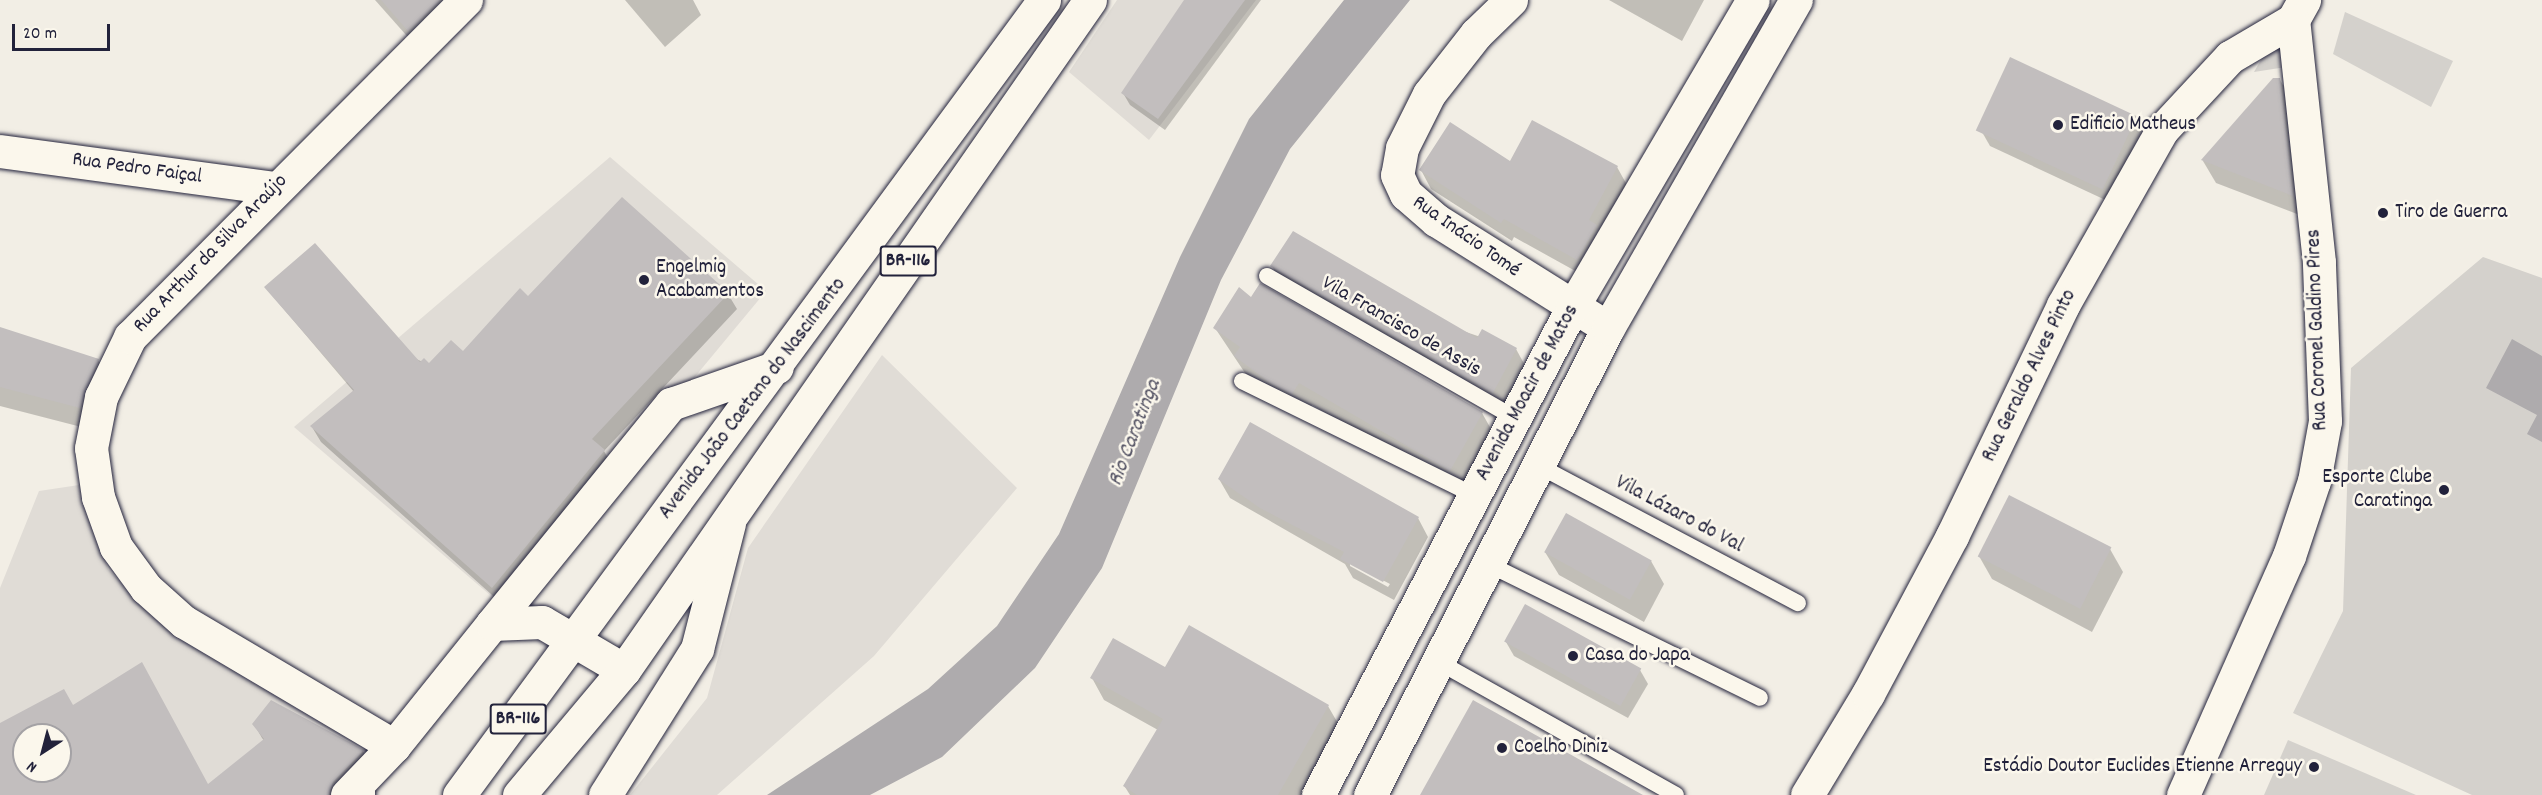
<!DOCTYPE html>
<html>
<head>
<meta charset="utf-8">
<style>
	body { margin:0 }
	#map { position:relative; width:2542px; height:795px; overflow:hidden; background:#f2eee5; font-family:Dekko,sans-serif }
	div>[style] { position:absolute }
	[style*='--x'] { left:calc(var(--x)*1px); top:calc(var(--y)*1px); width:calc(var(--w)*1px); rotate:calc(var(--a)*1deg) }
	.built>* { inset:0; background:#e0dcd6 }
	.green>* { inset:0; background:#d4d1cc }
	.water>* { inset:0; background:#aeabad }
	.shadow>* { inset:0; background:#0003 }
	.building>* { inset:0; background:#c2bebe; transform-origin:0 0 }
	.roads { filter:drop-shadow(0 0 2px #22223b) drop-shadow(0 0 2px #22223b) }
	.lane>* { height:16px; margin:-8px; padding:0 8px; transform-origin:8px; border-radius:8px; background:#fbf7ec }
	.street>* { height:33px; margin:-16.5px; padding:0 16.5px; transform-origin:16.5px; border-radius:16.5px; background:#fbf7ec }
	.secondary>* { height:33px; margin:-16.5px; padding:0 16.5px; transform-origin:16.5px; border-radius:16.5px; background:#fbf7ec }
	.highway>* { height:33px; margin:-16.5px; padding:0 16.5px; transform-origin:16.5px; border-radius:16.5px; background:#fbf7ec }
	.dots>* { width:16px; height:16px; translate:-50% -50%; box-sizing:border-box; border:3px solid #fbf7ec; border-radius:50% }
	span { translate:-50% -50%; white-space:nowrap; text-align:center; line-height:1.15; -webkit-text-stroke:5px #fbf7ec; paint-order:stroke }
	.shield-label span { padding:2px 4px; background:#fbf7ec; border:2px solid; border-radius:4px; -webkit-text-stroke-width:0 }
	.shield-label { font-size:20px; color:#22223b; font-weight:700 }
	.poi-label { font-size:21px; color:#22223b }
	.left { translate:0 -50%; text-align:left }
	.right { translate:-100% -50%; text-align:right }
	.street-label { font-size:21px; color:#22223b }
	.water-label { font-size:22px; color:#535263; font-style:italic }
	.north { position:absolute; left:12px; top:723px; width:60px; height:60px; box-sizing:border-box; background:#fbf7ec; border:2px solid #a4a2a5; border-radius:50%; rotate:216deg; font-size:16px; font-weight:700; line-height:24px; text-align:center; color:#22223b }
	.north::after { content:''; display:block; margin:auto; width:21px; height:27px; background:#22223b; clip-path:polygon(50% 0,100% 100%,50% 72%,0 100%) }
	.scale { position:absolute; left:12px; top:24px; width:98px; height:27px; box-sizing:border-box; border:3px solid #22223b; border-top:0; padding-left:8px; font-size:18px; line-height:21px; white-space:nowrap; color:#22223b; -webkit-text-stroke:4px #fbf7ec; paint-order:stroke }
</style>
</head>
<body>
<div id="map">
	<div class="built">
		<div style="clip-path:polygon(1117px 0,1256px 0,1149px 140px,1069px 72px)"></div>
		<div style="clip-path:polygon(610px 157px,766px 291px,504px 607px,294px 427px)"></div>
		<div style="clip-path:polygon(882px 355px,1017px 488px,874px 656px,717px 795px,630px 795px,707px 698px,748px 548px)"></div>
		<div style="clip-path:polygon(evenodd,79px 485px,108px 569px,152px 615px,376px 756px,329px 795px,0 795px,0 588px,39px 491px,79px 485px,24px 735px,60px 735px,60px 771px,24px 771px,24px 735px)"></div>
	</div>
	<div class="green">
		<div style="clip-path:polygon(2345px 12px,2453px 61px,2431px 107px,2333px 54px)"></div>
		<div style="clip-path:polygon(2280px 27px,2286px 67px,2254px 72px)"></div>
		<div style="clip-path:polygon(2483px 257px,2542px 278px,2542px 795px,2472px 795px,2293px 713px,2343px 611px,2351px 368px)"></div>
		<div style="clip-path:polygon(2288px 740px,2416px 795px,2264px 795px)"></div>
	</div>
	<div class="water">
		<div style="clip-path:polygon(1344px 0,1410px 0,1290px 149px,1221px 280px,1102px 568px,1035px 668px,942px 757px,870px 795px,767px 795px,928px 689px,997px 626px,1059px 534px,1180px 257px,1249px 119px)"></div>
		<div style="clip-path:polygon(2512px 339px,2542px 356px,2542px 442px,2527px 434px,2537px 415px,2486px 388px)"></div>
	</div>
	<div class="shadow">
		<div style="clip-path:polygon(375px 0,462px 0,422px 53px)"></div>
		<div style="clip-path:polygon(625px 0,693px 0,701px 15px,665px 47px)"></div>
		<div style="clip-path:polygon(1187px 0,1261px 0,1165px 130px,1130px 105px,1123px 93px)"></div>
		<div style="clip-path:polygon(1609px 0,1704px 0,1682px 41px)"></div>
		<div style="clip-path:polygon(2011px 59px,2135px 119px,2144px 133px,2114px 204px,1990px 146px,1982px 132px)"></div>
		<div style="clip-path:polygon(2280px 80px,2293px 102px,2305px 217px,2216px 183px,2203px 161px)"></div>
		<div style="clip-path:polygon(1511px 163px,1617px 167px,1627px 185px,1588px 278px,1514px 237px,1512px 241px,1431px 189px,1421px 170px)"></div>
		<div style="clip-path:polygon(1272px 266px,1516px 349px,1527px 369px,1504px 412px,1283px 286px)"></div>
		<div style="clip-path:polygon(265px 287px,429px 365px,463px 353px,728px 294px,737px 309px,604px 451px,613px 467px,501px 603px,321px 442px,312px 427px,354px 392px)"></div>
		<div style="clip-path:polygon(1251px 300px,1482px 413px,1495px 436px,1464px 493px,1312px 405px,1305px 416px,1249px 379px,1215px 328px)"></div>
		<div style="clip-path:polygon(0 329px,98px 360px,111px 383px,93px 430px,0 406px)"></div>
		<div style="clip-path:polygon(evenodd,1219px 479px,1418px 518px,1428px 537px,1394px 600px,1353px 578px,1345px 564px,1230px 498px,1219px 479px,1350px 563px,1390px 584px,1388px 587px,1350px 566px,1350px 563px)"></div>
		<div style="clip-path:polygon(2110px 549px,2123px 572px,2092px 632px,1992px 579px,1979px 556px)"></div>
		<div style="clip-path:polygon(1545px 552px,1651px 561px,1664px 584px,1644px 622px,1559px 575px)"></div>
		<div style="clip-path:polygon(1506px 642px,1640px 670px,1648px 684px,1628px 718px,1514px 656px)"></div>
		<div style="clip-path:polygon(1166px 669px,1328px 706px,1340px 727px,1301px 795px,1130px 795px,1125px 787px,1158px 730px,1104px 700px,1092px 678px)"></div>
		<div style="clip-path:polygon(272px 702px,363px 751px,371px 765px,346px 795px,309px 795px,262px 738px,254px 724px)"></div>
	</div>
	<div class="building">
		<div style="clip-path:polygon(381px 0,440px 0,408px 31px)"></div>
		<div style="clip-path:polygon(1184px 0,1245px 0,1158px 119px,1121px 93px)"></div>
		<div style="left:2010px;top:57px;width:140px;height:81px;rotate:25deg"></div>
		<div style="clip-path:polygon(2273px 78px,2280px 78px,2293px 196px,2201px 160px)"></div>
		<div style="clip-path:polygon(1532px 120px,1618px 166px,1589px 220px,1597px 225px,1577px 260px,1504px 219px,1501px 223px,1419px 170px,1450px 122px,1510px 161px)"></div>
		<div style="clip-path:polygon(622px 197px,729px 293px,592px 439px,605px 450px,492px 588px,310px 426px,354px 390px,264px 287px,315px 243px,420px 362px,424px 358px,429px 363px,451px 340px,463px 351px,520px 288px,528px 296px)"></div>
		<div style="clip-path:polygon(1293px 231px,1477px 338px,1482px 329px,1517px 348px,1493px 393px,1270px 266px)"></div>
		<div style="clip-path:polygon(1260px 283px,1483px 412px,1450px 471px,1299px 383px,1292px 394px,1272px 384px,1234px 356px,1240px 347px,1213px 328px,1239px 287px,1251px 297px)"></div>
		<div style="clip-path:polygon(0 327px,99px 359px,80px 408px,0 387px)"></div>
		<div style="clip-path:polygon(1250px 422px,1419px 517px,1383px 582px,1340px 559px,1344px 552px,1260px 508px,1218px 479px)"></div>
		<div style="left:2009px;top:495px;width:115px;height:69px;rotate:27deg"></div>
		<div style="left:1566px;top:513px;width:98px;height:45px;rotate:29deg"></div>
		<div style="left:1525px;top:604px;width:133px;height:43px;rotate:29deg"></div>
		<div style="clip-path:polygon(1189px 625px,1329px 705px,1278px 795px,1137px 795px,1123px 786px,1163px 719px,1090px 678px,1113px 638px,1165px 667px)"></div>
		<div style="clip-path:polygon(evenodd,142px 662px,208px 784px,264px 739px,252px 724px,271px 700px,364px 750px,333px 782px,329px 795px,0 795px,0 723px,64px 689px,73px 705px,142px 662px,24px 735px,60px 735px,60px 771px,24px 771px,24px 735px)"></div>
		<div style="clip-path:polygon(1473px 700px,1643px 795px,1420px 795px)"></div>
	</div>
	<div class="roads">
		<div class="lane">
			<div style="--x:1267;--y:276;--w:284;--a:29.8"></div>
			<div style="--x:1242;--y:381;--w:258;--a:26.2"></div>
			<div style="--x:1539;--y:466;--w:293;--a:27.9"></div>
			<div style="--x:1488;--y:564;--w:303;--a:26.2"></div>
			<div style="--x:1437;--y:661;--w:274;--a:29.3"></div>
		</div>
		<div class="street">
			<div style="--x:1511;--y:0;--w:49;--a:135.8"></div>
			<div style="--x:1476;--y:34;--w:76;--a:128.1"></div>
			<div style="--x:1429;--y:94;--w:60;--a:116.6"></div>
			<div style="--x:1402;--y:148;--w:27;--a:100"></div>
			<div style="--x:1397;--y:175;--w:21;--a:65"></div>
			<div style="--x:1406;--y:194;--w:40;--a:41"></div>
			<div style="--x:1436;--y:220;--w:203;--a:32.1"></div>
			<div style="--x:0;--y:151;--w:276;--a:7.7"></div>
			<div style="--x:394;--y:746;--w:244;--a:-149.4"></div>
			<div style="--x:184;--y:622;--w:51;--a:-138.2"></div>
			<div style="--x:146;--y:588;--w:51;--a:-126.2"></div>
			<div style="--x:116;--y:547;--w:53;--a:-109.8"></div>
			<div style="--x:98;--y:497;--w:49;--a:-98.1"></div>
			<div style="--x:91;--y:448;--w:52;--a:-78.9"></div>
			<div style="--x:101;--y:397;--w:67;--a:-64.2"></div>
			<div style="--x:130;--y:337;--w:476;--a:-45.1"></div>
			<div style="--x:1807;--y:795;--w:118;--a:-58.9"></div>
			<div style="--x:1868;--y:694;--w:179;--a:-62"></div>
			<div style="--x:1952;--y:536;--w:256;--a:-64.3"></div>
			<div style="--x:2063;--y:305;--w:201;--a:-60.5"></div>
			<div style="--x:2162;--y:130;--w:100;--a:-47"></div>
			<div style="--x:2230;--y:57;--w:73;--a:-30.4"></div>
			<div style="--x:2293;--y:20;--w:23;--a:-61"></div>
			<div style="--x:2183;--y:795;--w:261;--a:-66.1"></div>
			<div style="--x:2289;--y:556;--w:79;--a:-71.6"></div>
			<div style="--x:2314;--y:481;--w:61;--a:-79.6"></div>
			<div style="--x:2325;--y:421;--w:159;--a:-92.2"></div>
			<div style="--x:2319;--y:262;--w:243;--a:-96.1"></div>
		</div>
		<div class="secondary">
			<div style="--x:347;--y:795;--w:68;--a:-46.2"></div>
			<div style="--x:394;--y:746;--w:156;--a:-51.2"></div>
			<div style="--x:605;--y:795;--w:173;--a:-57.8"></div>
			<div style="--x:697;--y:649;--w:130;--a:-75.7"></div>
			<div style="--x:1318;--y:795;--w:549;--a:-62.46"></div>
			<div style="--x:1572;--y:308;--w:357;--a:-59.6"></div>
			<div style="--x:1370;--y:795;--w:524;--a:-62.99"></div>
			<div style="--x:1608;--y:328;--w:378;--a:-60.2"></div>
		</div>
		<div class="highway">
			<div style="--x:492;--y:624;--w:284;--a:-50.9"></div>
			<div style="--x:671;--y:404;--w:112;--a:-19.2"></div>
			<div style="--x:492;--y:624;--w:50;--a:-2.3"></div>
			<div style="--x:542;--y:622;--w:95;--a:30.3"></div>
			<div style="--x:358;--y:786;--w:9;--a:90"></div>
			<div style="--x:459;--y:795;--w:987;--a:-53.65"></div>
			<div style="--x:519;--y:795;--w:163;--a:-50"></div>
			<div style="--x:624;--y:670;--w:816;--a:-55.18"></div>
		</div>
	</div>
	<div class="dots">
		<div style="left:2058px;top:125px;background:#22223b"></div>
		<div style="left:2383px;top:213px;background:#22223b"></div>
		<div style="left:644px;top:280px;background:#22223b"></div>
		<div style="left:2444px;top:490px;background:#22223b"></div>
		<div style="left:1573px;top:656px;background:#22223b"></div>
		<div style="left:1502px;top:748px;background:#22223b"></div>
		<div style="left:2314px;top:767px;background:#22223b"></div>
	</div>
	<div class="shield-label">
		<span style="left:908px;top:261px">BR-116</span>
		<span style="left:518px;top:719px">BR-116</span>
	</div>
	<div class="poi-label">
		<span class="left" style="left:2070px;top:125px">Edificio Matheus</span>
		<span class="left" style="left:2395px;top:213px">Tiro de Guerra</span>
		<span class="left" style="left:656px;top:280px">Engelmig<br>Acabamentos</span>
		<span class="right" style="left:2432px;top:490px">Esporte Clube<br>Caratinga</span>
		<span class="left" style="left:1585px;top:656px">Casa do Japa</span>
		<span class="left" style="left:1514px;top:748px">Coelho Diniz</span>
		<span class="right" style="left:2302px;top:767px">Estádio Doutor Euclides Etienne Arreguy</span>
	</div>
	<div class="street-label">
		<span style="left:137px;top:169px;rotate:8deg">Rua Pedro Faiçal</span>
		<span style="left:1466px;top:237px;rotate:35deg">Rua Inácio Tomé</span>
		<span style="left:211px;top:254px;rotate:-46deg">Rua Arthur da Silva Araújo</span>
		<span style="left:1401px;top:327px;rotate:30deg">Vila Francisco de Assis</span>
		<span style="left:2318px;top:330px;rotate:-92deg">Rua Coronel Galdino Pires</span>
		<span style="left:2030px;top:376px;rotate:-64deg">Rua Geraldo Alves Pinto</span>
		<span style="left:1528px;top:393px;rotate:-62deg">Avenida Moacir de Matos</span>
		<span style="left:753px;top:399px;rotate:-53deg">Avenida João Caetano do Nascimento</span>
		<span style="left:1679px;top:515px;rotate:28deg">Vila Lázaro do Val</span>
	</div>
	<div class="water-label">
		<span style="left:1135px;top:433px;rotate:-69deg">Rio Caratinga</span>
	</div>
	<div class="north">N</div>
	<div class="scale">20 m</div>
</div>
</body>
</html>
